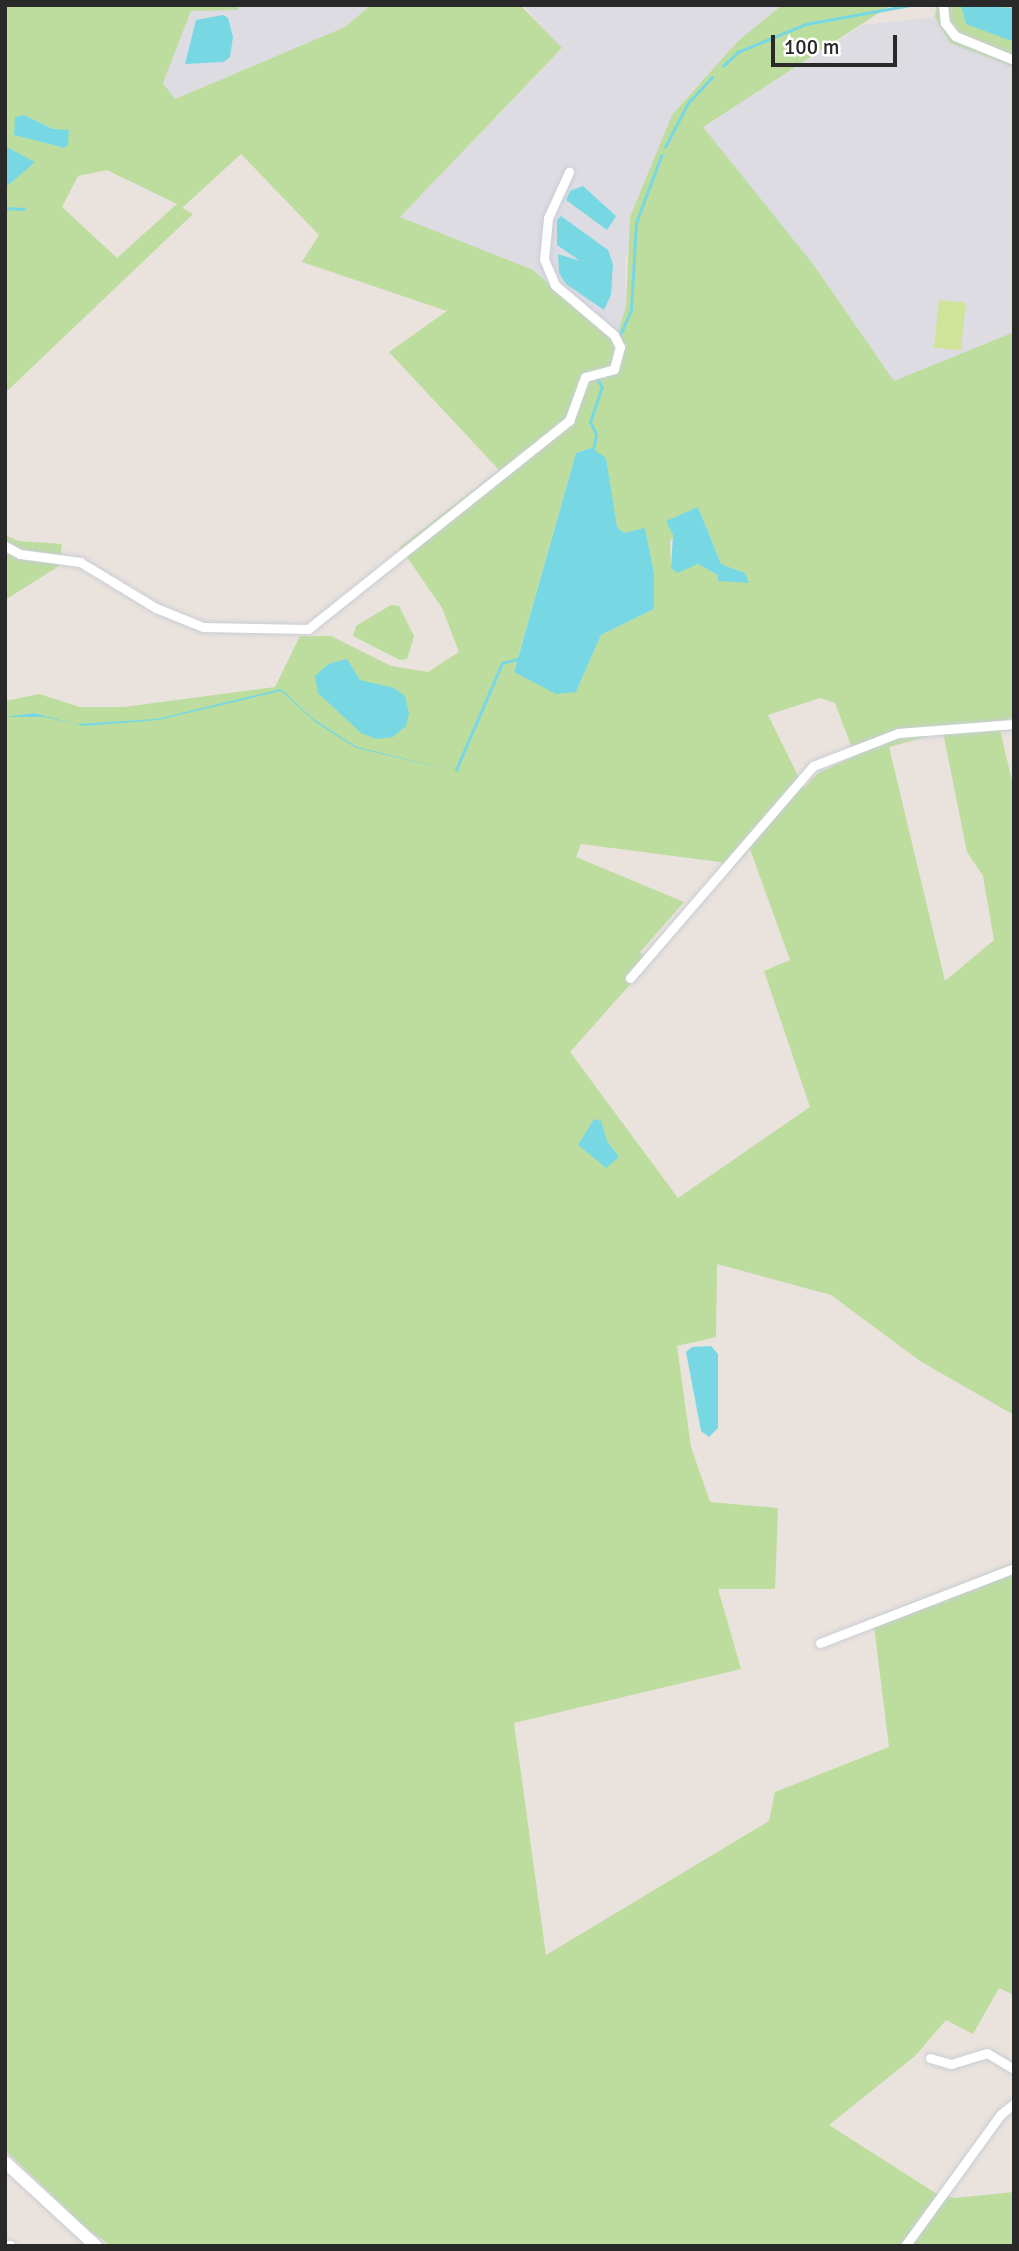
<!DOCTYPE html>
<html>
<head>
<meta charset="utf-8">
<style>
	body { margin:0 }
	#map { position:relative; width:1019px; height:2251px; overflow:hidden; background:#eae2dc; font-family:Signika,sans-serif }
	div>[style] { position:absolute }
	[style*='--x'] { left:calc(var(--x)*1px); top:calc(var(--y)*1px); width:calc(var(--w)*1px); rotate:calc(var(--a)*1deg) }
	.industrial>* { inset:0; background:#dddce3 }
	.green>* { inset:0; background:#bcdd9d }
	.pitch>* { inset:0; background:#cfe39a; transform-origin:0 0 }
	.water>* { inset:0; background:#77d8e4 }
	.stream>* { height:2.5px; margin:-1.25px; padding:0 1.25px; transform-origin:1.25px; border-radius:1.25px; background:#77d8e4 }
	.roads { filter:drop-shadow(0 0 2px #c8cdd6) drop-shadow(0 0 2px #c8cdd6) }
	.street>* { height:9px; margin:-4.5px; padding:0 4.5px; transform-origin:4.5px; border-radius:4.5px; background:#fff }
	.secondary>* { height:12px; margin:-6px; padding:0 6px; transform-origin:6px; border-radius:6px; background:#fff }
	span { translate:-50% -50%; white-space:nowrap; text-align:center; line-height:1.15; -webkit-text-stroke:5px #fff; paint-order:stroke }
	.frame { position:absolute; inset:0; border:7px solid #292929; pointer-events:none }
	.scale { position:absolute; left:771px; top:35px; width:126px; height:32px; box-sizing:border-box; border:4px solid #292929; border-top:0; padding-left:9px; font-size:21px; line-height:24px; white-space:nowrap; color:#292929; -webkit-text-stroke:5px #fff; paint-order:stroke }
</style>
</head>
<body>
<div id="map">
	<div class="industrial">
		<div style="clip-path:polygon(238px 5px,371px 5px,345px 27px,175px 99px,163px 83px,191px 11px,237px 10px)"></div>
		<div style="clip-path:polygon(523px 5px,782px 5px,737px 42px,672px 115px,625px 261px,626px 307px,617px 338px,608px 337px,533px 270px,400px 217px,562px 49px)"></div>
		<div style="clip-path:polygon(935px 17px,950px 43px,1014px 67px,1014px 332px,894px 381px,813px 264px,702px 127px,863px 25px)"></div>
	</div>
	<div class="green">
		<div style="clip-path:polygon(evenodd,5px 5px,238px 5px,238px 10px,191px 11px,163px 83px,175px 99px,345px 27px,371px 5px,520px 5px,562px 48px,400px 217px,533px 270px,608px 337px,616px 338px,626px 307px,630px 217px,672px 115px,737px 42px,782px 5px,891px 5px,703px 127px,813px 264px,894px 381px,1014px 332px,1014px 718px,998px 721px,1014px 790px,1014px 1415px,920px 1361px,831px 1295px,717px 1264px,716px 1337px,677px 1346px,691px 1447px,710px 1502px,778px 1508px,775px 1589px,718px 1589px,741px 1669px,514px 1723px,546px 1955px,769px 1821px,775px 1792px,889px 1747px,873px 1618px,1014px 1563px,1014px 1995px,999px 1988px,973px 2034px,946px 2020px,915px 2056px,829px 2125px,937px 2194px,955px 2198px,1014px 2192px,1014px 2246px,112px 2246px,89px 2231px,5px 2150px,5px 701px,39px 694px,80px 707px,124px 707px,275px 687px,300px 636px,331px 636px,391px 666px,428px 672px,459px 652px,442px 608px,400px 547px,499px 470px,389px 352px,447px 311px,302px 262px,319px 235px,241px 154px,182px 208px,193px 214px,5px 393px,5px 188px,34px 162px,5px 146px,5px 5px,24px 115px,53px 129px,64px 148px,14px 135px,24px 115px,5px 5px,107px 170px,177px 204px,117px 258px,62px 207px,78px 176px,107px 170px,5px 5px,591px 448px,617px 527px,624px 533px,645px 529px,654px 573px,654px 609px,601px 635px,576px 692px,514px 671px,576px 453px,591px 448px,5px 5px,698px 507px,721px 564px,745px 573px,718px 580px,719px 575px,698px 564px,677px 572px,671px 568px,670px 541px,698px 507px,5px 5px,820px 698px,835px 703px,855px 756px,818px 773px,804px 788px,768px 715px,820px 698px,5px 5px,943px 732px,967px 852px,983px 876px,994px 940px,945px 981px,889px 747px,943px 732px,5px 5px,581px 844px,720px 862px,731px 870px,750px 849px,790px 960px,764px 971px,810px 1107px,678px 1198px,570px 1052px,650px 962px,640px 952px,684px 902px,576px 857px,581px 844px)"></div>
		<div style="clip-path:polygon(937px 5px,1014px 5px,1014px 67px,950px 43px,935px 17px)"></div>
		<div style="clip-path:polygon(5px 535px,18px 541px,62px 544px,59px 566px,5px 600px)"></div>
		<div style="clip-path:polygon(391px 605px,399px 606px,414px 636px,407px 659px,400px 660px,353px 636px,356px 626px)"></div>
	</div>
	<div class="pitch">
		<div style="left:939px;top:300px;width:27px;height:48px;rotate:6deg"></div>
	</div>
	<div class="water">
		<div style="clip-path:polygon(961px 5px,1014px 8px,1014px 42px,966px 24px)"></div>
		<div style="clip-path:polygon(223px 15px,228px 18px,233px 37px,230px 57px,224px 62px,185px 64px,196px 20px)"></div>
		<div style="clip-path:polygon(24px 115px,53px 129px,69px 130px,68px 145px,64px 148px,14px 135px,15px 117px)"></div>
		<div style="clip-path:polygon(5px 146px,35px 162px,5px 188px)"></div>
		<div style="clip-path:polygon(583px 186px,616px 216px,607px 230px,566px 200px,570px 191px)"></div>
		<div style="clip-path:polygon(561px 216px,608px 250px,613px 264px,611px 295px,604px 310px,566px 284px,559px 273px,558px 254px,580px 261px,557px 245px,557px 220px)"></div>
		<div style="clip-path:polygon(591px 448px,606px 458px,617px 527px,624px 533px,645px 528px,654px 573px,654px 609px,601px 635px,576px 692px,556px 694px,514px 672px,576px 453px)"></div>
		<div style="clip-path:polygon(698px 507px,721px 564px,745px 573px,749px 583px,718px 581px,718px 575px,698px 564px,677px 573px,671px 568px,673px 535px,666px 521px)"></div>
		<div style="clip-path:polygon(347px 659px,360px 680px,394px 688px,405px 696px,409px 713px,406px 726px,393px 737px,376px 739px,361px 733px,318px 693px,315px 676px,328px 664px)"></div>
		<div style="clip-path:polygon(281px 689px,312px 718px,357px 747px,456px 771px,356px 748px,315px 722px,281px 691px,158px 720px,84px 726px,45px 717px,5px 717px,34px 713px,76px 724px,156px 719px)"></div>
		<div style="clip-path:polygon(594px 1119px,601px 1121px,607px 1141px,619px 1157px,606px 1168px,578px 1145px)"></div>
		<div style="clip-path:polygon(711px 1346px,718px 1354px,718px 1428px,709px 1437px,701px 1431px,686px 1352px,692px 1347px)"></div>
	</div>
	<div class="stream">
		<div style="--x:723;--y:66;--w:21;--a:-43"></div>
		<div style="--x:738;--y:52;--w:74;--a:-22.4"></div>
		<div style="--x:806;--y:24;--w:107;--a:-10.3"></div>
		<div style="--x:665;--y:147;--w:50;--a:-62.4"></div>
		<div style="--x:688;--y:103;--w:35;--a:-47"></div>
		<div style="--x:5;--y:208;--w:19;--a:3"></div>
		<div style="--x:620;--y:335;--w:27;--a:-66"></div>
		<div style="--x:631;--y:310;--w:87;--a:-86.7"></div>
		<div style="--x:636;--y:223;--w:72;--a:-69.5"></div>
		<div style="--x:593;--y:450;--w:16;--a:-79"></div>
		<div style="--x:596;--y:434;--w:13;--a:-117"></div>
		<div style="--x:590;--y:422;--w:36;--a:-71"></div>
		<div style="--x:602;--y:388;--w:10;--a:-119"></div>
		<div style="--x:456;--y:770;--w:116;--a:-66.7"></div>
		<div style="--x:502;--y:663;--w:16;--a:-14"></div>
	</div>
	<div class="roads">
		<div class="street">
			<div style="--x:943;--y:5;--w:18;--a:84"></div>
			<div style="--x:945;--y:23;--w:16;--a:52"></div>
			<div style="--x:955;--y:36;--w:64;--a:22.1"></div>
			<div style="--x:5;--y:546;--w:17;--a:28"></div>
			<div style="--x:20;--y:554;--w:61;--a:7.6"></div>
			<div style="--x:80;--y:562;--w:89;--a:31.2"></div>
			<div style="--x:156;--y:608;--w:51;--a:22"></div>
			<div style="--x:203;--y:627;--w:105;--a:1.1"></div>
			<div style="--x:308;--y:629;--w:334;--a:-38.6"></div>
			<div style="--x:569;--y:421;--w:47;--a:-70"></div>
			<div style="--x:585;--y:377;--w:30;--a:-15"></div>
			<div style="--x:614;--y:369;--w:23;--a:-75"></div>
			<div style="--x:620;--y:347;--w:13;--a:-117"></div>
			<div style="--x:614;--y:335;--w:77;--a:-139.7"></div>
			<div style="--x:555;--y:285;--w:28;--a:-113"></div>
			<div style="--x:544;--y:259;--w:41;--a:-84.4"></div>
			<div style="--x:548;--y:218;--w:51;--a:-65.5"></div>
			<div style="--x:630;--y:978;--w:280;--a:-49.2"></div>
			<div style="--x:813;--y:766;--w:91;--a:-21.2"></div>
			<div style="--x:898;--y:733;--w:116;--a:-4.4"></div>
			<div style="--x:820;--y:1643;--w:208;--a:-21.1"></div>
			<div style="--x:930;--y:2058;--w:22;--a:16"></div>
			<div style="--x:951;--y:2064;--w:38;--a:-17"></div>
			<div style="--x:987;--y:2053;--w:31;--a:31"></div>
			<div style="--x:5;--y:2245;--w:5;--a:0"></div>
			<div style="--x:905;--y:2246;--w:163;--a:-54"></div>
			<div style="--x:1001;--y:2114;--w:16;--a:-38"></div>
		</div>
		<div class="secondary">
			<div style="--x:5;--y:2162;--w:124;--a:42.7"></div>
		</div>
	</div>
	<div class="frame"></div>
	<div class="scale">100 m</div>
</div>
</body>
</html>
